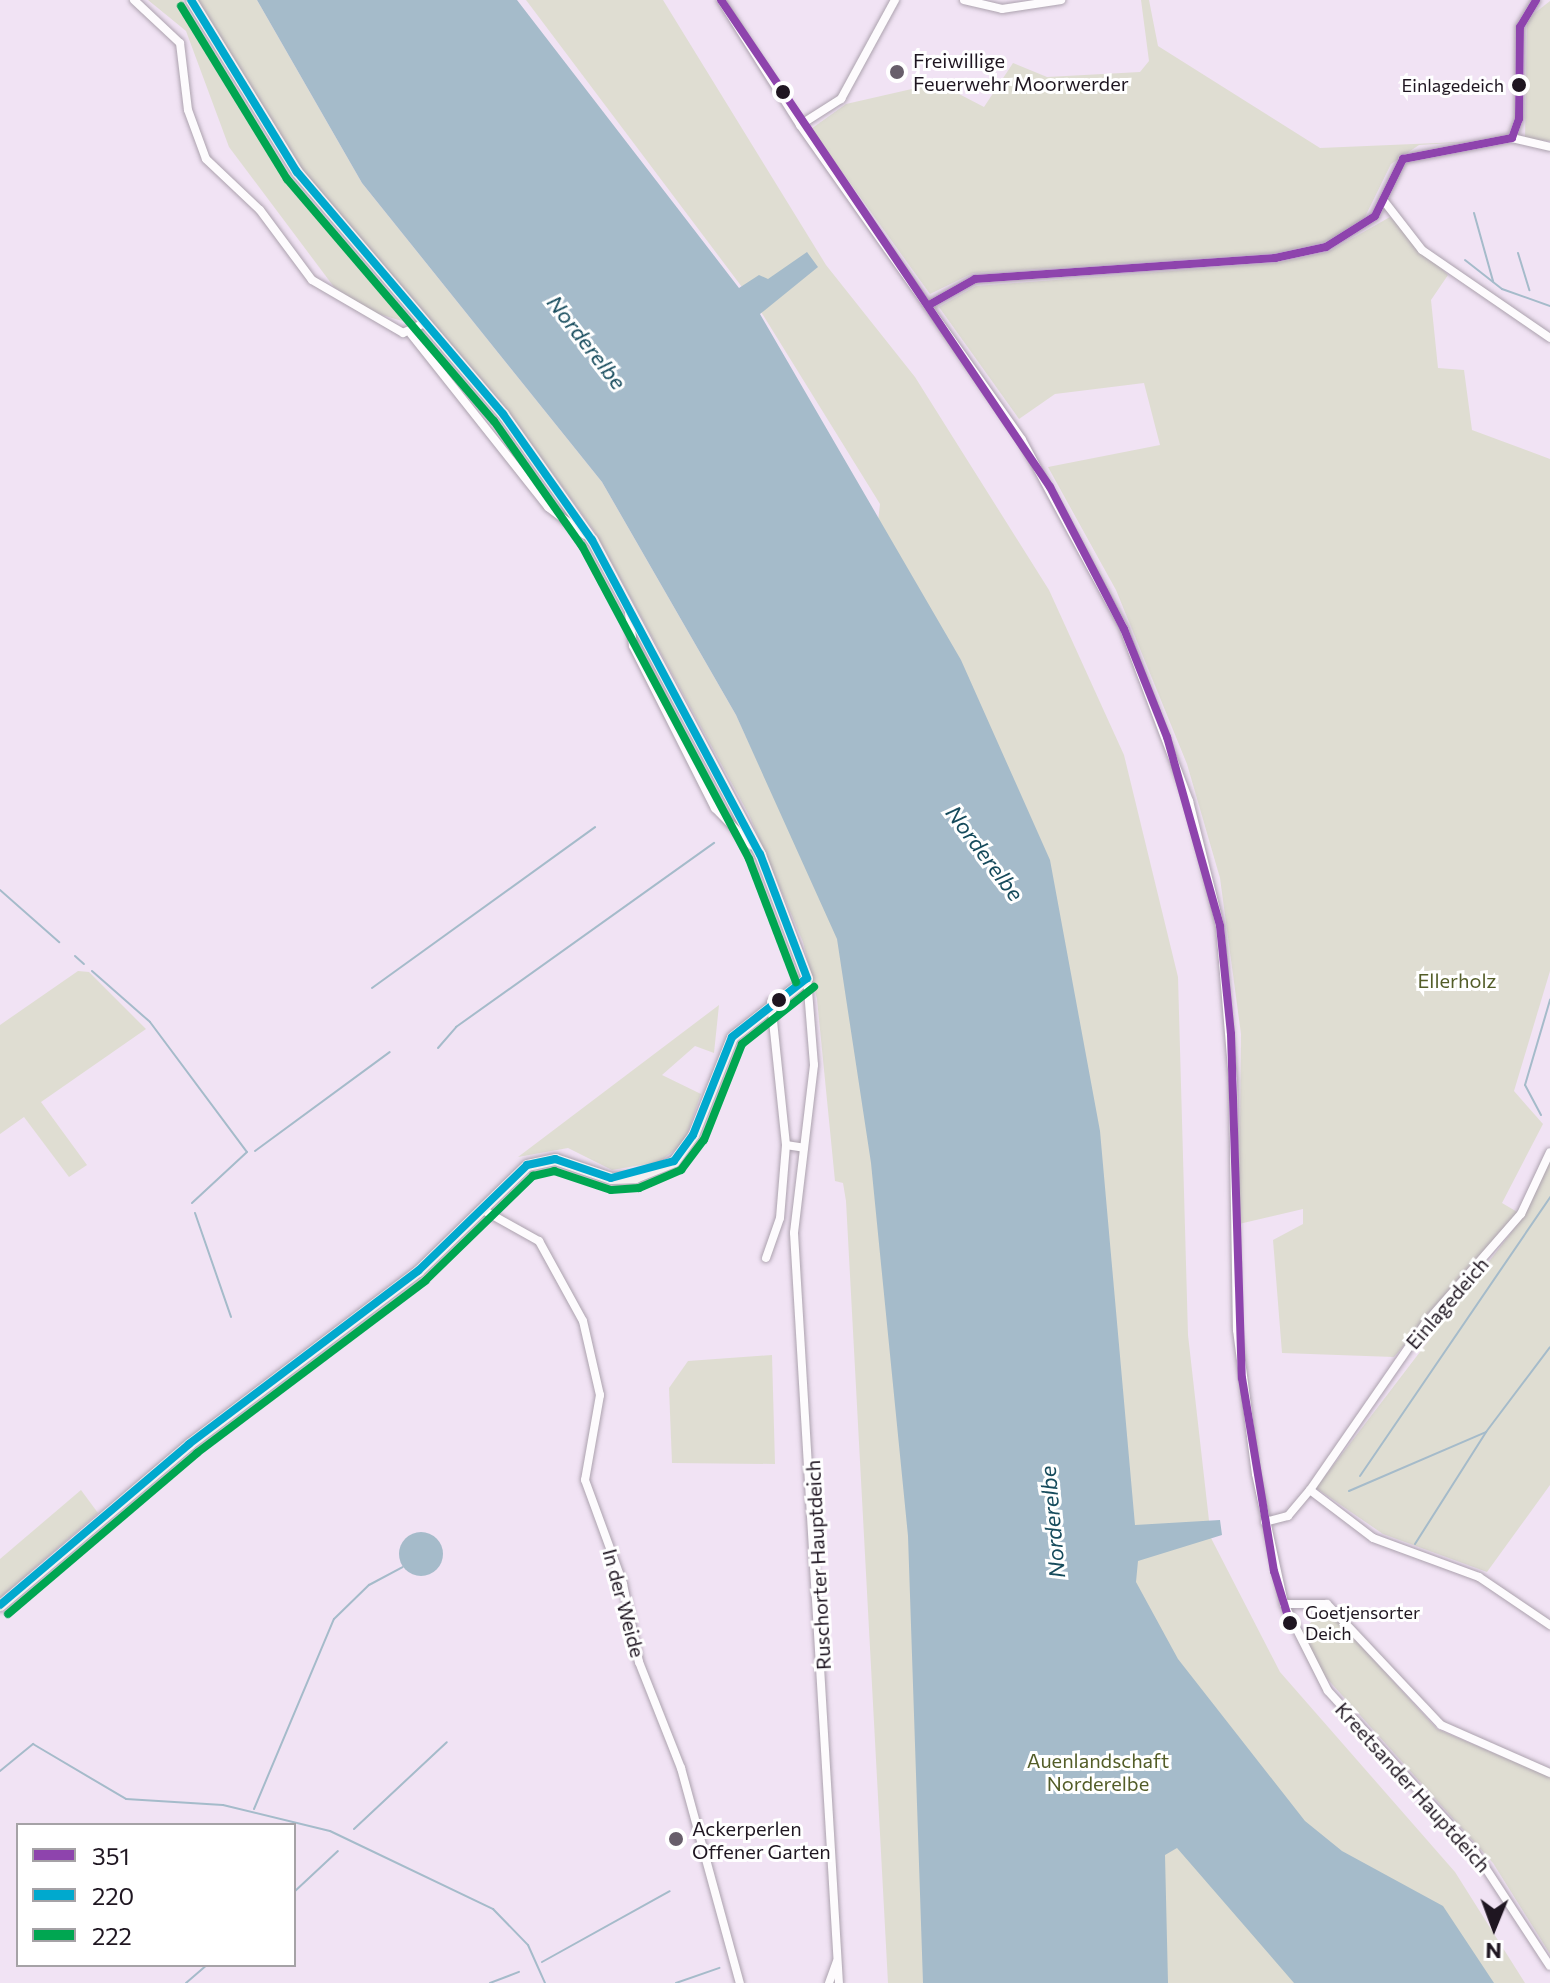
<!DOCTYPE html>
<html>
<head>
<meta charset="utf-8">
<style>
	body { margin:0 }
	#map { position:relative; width:1550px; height:1983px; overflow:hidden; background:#f1e3f4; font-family:Commissioner,sans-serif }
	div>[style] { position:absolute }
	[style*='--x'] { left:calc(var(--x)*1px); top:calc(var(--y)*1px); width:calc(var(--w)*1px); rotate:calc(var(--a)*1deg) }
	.green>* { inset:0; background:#dfddd2 }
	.water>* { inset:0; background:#a5bbca }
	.round { border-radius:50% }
	.stream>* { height:2px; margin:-1px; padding:0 1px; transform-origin:1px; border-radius:1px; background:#a5bbca }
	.roads { filter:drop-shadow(0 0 2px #aca2ae) drop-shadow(0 0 2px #aca2ae) }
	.street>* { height:8px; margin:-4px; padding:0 4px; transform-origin:4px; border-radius:4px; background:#fdfbfd }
	.secondary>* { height:11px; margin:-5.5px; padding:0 5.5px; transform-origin:5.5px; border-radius:5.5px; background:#f5eff1 }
	.bus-1>* { height:8px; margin:-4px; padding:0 4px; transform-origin:4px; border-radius:4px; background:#8e44ad }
	.bus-2>* { height:8px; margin:-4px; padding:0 4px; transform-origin:4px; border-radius:4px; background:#00a9ce }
	.bus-3>* { height:8px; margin:-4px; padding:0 4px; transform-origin:4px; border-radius:4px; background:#00a651 }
	.dots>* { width:22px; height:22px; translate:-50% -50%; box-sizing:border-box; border:4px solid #fff; border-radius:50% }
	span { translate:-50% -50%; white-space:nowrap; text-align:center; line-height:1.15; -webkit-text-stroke:6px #fff; paint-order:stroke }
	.bus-label { font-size:18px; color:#1f1621 }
	.right { translate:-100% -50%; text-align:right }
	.left { translate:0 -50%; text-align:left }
	.poi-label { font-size:20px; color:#1f1621 }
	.park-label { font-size:20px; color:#535d28 }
	.street-label { font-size:20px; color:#1f1621 }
	.water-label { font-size:22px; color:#164b5c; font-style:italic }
	.legend { position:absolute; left:16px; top:1823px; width:280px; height:144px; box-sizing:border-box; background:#fff; border:2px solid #a5a2a6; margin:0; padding:10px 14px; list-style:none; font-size:24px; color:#1f1621 }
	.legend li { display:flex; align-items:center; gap:16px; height:40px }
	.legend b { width:40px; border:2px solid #a5a2a6 }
	.north { position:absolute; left:1454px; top:1887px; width:80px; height:80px; -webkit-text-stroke:6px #fff; paint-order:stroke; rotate:181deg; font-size:22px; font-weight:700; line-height:32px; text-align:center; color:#1f1621 }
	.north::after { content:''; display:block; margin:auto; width:28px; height:36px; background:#1f1621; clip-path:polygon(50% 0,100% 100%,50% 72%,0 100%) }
</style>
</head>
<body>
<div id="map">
	<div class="green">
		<div style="clip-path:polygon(148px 0,182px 0,292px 180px,409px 323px,372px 312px,334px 287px,229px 147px,186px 31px)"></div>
		<div style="clip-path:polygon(196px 0,257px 0,362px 183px,602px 482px,736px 715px,832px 922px,880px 504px,763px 315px,526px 0,663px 0,826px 265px,915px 377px,1049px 590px,1124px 755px,1178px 977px,1188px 1335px,1211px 1538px,1280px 1672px,1455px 1872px,1525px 1983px,888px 1983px,846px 1201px,843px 1183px,835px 1181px,817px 999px,803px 942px,749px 815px,595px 532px,505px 407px,304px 172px)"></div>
		<div style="clip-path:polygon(1141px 0,1149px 0,1158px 46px,1320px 148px,1484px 141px,1419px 145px,1391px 164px,1361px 225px,1324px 242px,1275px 253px,973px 273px,930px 294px,811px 129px,846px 104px,938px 83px,984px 107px,1013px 63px,1047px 77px,1140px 72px,1149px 61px)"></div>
		<div style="clip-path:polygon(1550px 1px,1550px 141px,1525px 139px,1527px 19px)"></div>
		<div style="clip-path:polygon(1390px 217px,1448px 275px,1431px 300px,1438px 368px,1464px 370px,1472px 430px,1550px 459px,1550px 971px,1514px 1091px,1543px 1124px,1502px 1203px,1519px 1213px,1394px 1357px,1282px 1353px,1273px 1240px,1303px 1224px,1303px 1209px,1239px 1224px,1241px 1034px,1220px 878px,1187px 764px,1116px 590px,1048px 467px,1160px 445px,1144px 383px,1055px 394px,1019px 419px,939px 307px,976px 286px,1276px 263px,1328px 252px)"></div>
		<div style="clip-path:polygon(78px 971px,89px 972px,146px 1029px,41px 1102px,87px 1165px,69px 1177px,24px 1117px,0 1134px,0 1025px)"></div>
		<div style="clip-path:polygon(719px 1005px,714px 1053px,695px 1046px,662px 1075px,701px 1094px,684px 1143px,659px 1162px,612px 1170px,568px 1148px,518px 1157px)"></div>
		<div style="clip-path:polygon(1550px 1158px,1550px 1485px,1487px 1572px,1383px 1534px,1316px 1488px,1523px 1217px)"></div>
		<div style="clip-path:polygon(772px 1355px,775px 1464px,672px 1463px,669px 1388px,688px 1361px)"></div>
		<div style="clip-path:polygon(81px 1490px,98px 1513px,0 1598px,0 1559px)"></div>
		<div style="clip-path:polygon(1326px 1608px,1437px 1729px,1550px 1777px,1550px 1954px,1493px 1863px,1323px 1674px,1301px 1632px)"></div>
	</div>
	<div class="water">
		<div style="clip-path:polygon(257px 0,517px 0,739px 288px,759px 275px,768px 279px,807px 252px,818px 267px,760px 314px,961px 660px,1050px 860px,1100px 1131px,1135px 1525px,1220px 1520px,1222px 1535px,1138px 1561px,1136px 1582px,1178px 1659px,1305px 1821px,1342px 1851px,1443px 1906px,1494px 1983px,1294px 1983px,1177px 1848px,1165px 1855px,1168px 1983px,923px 1983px,908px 1536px,871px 1163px,837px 939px,736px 715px,602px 482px,362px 183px)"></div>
		<div class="round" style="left:399px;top:1532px;width:44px;height:44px"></div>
	</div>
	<div class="stream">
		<div style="--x:1474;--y:213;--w:71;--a:74.4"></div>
		<div style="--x:1518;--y:253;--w:39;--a:73"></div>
		<div style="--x:1465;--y:260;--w:47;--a:38.1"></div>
		<div style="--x:1502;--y:289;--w:51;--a:19.5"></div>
		<div style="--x:0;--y:890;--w:79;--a:41.4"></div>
		<div style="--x:75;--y:956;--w:12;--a:42"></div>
		<div style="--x:92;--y:971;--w:77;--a:41.3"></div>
		<div style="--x:150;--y:1022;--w:162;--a:53.3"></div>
		<div style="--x:247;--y:1152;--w:75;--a:137.2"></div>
		<div style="--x:372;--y:988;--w:275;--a:-35.8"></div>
		<div style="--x:438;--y:1048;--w:28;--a:-49"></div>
		<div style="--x:456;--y:1027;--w:317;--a:-35.5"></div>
		<div style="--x:1541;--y:1115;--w:34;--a:-118"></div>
		<div style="--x:1525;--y:1085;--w:89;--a:-73.6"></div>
		<div style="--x:255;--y:1151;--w:167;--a:-36.3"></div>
		<div style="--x:195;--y:1213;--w:110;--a:70.9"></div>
		<div style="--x:1360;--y:1476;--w:338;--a:-55.7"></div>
		<div style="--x:1349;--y:1491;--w:149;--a:-23.3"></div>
		<div style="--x:1486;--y:1432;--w:106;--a:-53"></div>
		<div style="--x:1415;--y:1544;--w:133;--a:-57.6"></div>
		<div style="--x:0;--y:1771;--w:43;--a:-39.3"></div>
		<div style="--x:33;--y:1744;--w:108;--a:30.6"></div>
		<div style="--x:126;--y:1799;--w:97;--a:3.5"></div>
		<div style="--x:223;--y:1805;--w:110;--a:13.7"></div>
		<div style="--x:330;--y:1831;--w:181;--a:25.6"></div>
		<div style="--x:493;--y:1909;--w:50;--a:45.8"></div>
		<div style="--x:528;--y:1945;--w:42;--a:65.9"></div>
		<div style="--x:254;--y:1809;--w:206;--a:-67.2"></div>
		<div style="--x:334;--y:1619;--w:49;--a:-44.2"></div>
		<div style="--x:369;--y:1585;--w:38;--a:-28"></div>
		<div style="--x:354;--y:1829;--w:127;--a:-43.1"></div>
		<div style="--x:294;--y:1892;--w:60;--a:-43"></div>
		<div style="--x:542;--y:1962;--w:146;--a:-29"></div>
		<div style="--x:186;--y:1983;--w:28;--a:-41"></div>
		<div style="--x:490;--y:1983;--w:31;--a:-21"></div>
		<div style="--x:676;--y:1983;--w:46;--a:-19.2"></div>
	</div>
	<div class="roads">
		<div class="street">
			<div style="--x:134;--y:0;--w:63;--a:43.1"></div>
			<div style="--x:180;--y:43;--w:67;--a:83.2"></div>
			<div style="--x:188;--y:110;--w:52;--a:69.8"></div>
			<div style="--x:206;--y:159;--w:74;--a:43.4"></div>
			<div style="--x:260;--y:210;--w:87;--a:53.4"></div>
			<div style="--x:312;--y:280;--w:105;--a:30.2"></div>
			<div style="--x:403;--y:333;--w:23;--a:-25"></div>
			<div style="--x:721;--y:0;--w:148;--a:57.7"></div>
			<div style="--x:800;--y:125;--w:385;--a:54.8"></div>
			<div style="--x:1022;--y:440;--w:215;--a:61.6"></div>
			<div style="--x:1124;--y:629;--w:184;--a:69.3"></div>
			<div style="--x:1189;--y:801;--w:129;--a:76.1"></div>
			<div style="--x:1220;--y:926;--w:155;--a:85.2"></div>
			<div style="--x:1233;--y:1080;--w:250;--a:89.1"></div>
			<div style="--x:1237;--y:1330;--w:145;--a:82.5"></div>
			<div style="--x:1256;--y:1474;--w:133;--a:77.8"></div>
			<div style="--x:1284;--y:1604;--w:97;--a:63.2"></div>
			<div style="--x:1328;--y:1691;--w:218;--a:47.6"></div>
			<div style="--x:1475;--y:1852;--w:136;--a:56.7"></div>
			<div style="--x:964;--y:0;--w:39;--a:13"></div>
			<div style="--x:1002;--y:9;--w:60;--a:-8.7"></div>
			<div style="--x:800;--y:125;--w:49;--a:-32.4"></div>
			<div style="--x:841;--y:99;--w:113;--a:-61.4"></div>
			<div style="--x:1512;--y:138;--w:20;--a:-70"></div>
			<div style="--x:1519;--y:119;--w:92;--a:-89.4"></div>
			<div style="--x:1520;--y:27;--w:31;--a:-59"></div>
			<div style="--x:1512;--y:138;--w:39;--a:13"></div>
			<div style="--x:1384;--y:201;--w:62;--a:52.2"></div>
			<div style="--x:1422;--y:250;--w:155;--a:34.5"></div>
			<div style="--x:929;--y:305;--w:53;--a:-29.5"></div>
			<div style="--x:975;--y:279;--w:301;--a:-4"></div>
			<div style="--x:1275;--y:258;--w:52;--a:-12.2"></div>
			<div style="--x:1326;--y:247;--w:58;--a:-32.3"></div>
			<div style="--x:1375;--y:216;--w:64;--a:-63.8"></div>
			<div style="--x:1403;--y:159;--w:111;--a:-10.9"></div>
			<div style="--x:411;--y:334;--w:221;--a:51.6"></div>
			<div style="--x:548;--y:507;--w:46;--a:37.1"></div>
			<div style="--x:629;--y:613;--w:33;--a:83"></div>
			<div style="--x:633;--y:646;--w:182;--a:63.2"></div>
			<div style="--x:715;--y:808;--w:52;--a:45.8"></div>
			<div style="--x:807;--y:978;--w:87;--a:85.4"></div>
			<div style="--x:814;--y:1065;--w:169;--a:96.8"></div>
			<div style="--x:794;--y:1233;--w:751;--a:86.57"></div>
			<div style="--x:771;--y:1002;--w:144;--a:84"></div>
			<div style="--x:786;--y:1145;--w:18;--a:9"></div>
			<div style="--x:485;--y:1211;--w:62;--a:29.1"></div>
			<div style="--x:539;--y:1241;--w:91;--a:61.2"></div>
			<div style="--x:583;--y:1321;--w:76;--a:77.1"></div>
			<div style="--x:600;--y:1395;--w:86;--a:100"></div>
			<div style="--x:585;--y:1480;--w:111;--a:69.9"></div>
			<div style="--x:623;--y:1584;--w:80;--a:78.4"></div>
			<div style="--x:639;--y:1662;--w:114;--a:68.4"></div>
			<div style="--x:681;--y:1768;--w:223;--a:74.7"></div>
			<div style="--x:766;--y:1258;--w:42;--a:-70.7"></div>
			<div style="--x:780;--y:1218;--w:73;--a:-85.3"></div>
			<div style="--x:1310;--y:1490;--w:79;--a:37.3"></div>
			<div style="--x:1373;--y:1538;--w:113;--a:20.2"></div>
			<div style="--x:1479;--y:1577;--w:86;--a:34.1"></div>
			<div style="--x:1265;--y:1522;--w:24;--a:-15"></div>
			<div style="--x:1288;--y:1516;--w:34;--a:-50"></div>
			<div style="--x:1310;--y:1490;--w:202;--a:-55.3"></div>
			<div style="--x:1425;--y:1324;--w:146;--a:-48.9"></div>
			<div style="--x:1521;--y:1214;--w:68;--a:-64.9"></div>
			<div style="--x:1284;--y:1604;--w:43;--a:0"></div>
			<div style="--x:1327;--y:1604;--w:166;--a:46.7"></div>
			<div style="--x:1441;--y:1725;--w:119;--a:23.8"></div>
			<div style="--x:829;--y:1983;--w:23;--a:-70"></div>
		</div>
		<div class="secondary">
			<div style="--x:0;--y:1605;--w:248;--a:-40.4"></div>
			<div style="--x:189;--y:1444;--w:287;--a:-37.1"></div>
			<div style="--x:418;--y:1271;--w:152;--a:-44.2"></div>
			<div style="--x:527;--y:1165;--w:29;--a:-12"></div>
			<div style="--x:555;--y:1159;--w:59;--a:18.7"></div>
			<div style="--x:611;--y:1178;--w:24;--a:-2"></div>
			<div style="--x:635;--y:1177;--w:42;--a:-22.3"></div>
			<div style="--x:674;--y:1161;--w:32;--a:-54"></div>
			<div style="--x:693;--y:1135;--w:105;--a:-68.3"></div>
			<div style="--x:732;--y:1037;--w:95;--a:-38.2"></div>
			<div style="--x:807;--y:978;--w:133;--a:-110.8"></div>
			<div style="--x:760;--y:854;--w:356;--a:-118.1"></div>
			<div style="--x:592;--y:540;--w:154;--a:-125.2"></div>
			<div style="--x:503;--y:414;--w:318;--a:-130.4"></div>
			<div style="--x:297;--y:172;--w:202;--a:-121.6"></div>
		</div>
	</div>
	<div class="bus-1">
		<div style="--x:721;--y:0;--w:588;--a:55.96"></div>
		<div style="--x:1050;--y:487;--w:160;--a:62.5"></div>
		<div style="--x:1124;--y:629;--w:116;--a:68.3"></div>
		<div style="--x:1167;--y:737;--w:196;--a:74.3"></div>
		<div style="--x:1220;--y:926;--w:109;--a:84.2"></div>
		<div style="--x:1231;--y:1034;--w:344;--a:88.2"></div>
		<div style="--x:1242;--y:1378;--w:196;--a:80.6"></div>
		<div style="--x:1274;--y:1571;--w:54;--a:72.9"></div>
		<div style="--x:1512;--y:138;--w:20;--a:-70"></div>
		<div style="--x:1519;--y:119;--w:92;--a:-89.4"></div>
		<div style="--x:1520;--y:27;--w:31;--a:-59"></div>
		<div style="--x:929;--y:305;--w:53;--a:-29.5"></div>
		<div style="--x:975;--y:279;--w:301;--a:-4"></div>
		<div style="--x:1275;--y:258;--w:52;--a:-12.2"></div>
		<div style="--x:1326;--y:247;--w:58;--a:-32.3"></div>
		<div style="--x:1375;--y:216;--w:64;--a:-63.8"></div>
		<div style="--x:1403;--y:159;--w:111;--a:-10.9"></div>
	</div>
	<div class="bus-2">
		<div style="--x:191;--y:0;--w:202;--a:58.4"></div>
		<div style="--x:297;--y:172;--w:318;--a:49.6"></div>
		<div style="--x:503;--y:414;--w:154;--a:54.8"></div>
		<div style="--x:592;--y:540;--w:356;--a:61.9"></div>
		<div style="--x:760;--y:854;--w:133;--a:69.2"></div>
		<div style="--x:0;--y:1605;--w:248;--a:-40.4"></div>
		<div style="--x:189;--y:1444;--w:287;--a:-37.1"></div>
		<div style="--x:418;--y:1271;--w:152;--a:-44.2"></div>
		<div style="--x:527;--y:1165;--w:29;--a:-12"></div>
		<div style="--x:555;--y:1159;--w:59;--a:18.7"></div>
		<div style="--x:611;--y:1178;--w:65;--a:-15.1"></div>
		<div style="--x:674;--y:1161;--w:32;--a:-54"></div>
		<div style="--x:693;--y:1135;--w:105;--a:-68.3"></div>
		<div style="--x:732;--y:1037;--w:95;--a:-38.2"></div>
	</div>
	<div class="bus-3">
		<div style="--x:181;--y:6;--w:203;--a:58.5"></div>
		<div style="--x:287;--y:179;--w:318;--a:49.5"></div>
		<div style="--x:494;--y:421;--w:153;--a:54.9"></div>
		<div style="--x:582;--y:546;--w:355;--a:61.9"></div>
		<div style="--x:749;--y:859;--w:132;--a:69.1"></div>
		<div style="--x:8;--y:1614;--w:248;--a:-40.4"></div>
		<div style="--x:197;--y:1453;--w:286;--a:-37"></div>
		<div style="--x:425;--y:1281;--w:151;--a:-44.2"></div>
		<div style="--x:533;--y:1176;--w:22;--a:-13"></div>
		<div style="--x:554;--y:1171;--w:60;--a:18.4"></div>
		<div style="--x:611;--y:1190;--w:28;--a:-4"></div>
		<div style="--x:639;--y:1188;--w:46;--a:-23.2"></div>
		<div style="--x:681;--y:1170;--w:38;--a:-53"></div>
		<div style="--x:704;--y:1140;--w:103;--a:-68.4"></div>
		<div style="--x:742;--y:1044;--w:92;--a:-38.4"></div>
	</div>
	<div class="dots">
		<div style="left:897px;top:72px;background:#685e6b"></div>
		<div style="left:1519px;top:85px;background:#1f1621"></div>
		<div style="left:783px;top:92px;background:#1f1621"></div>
		<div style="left:779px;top:1000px;background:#1f1621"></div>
		<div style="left:1290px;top:1623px;background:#1f1621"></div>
		<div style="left:676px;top:1839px;background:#685e6b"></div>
	</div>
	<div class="bus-label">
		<span class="right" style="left:1504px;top:85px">Einlagedeich</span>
		<span class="left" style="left:1305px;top:1623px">Goetjensorter<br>Deich</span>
	</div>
	<div class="poi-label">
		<span class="left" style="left:913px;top:72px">Freiwillige<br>Feuerwehr Moorwerder</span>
		<span class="left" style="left:692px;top:1840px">Ackerperlen<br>Offener Garten</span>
	</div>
	<div class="park-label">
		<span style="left:1457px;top:980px">Ellerholz</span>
		<span style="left:1098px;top:1772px">Auenlandschaft<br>Norderelbe</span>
	</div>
	<div class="street-label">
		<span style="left:1447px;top:1303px;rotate:-49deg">Einlagedeich</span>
		<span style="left:818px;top:1565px;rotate:-93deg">Ruschorter Hauptdeich</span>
		<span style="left:624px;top:1603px;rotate:75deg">In der Weide</span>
		<span style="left:1413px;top:1787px;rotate:48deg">Kreetsander Hauptdeich</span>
	</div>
	<div class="water-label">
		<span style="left:587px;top:342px;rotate:52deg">Norderelbe</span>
		<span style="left:985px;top:853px;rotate:53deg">Norderelbe</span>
		<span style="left:1052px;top:1522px;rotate:-95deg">Norderelbe</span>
	</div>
	<ul class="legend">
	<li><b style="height:10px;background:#8e44ad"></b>351</li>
	<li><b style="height:10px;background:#00a9ce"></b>220</li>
	<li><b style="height:10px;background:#00a651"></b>222</li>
	</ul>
	<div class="north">N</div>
</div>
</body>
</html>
